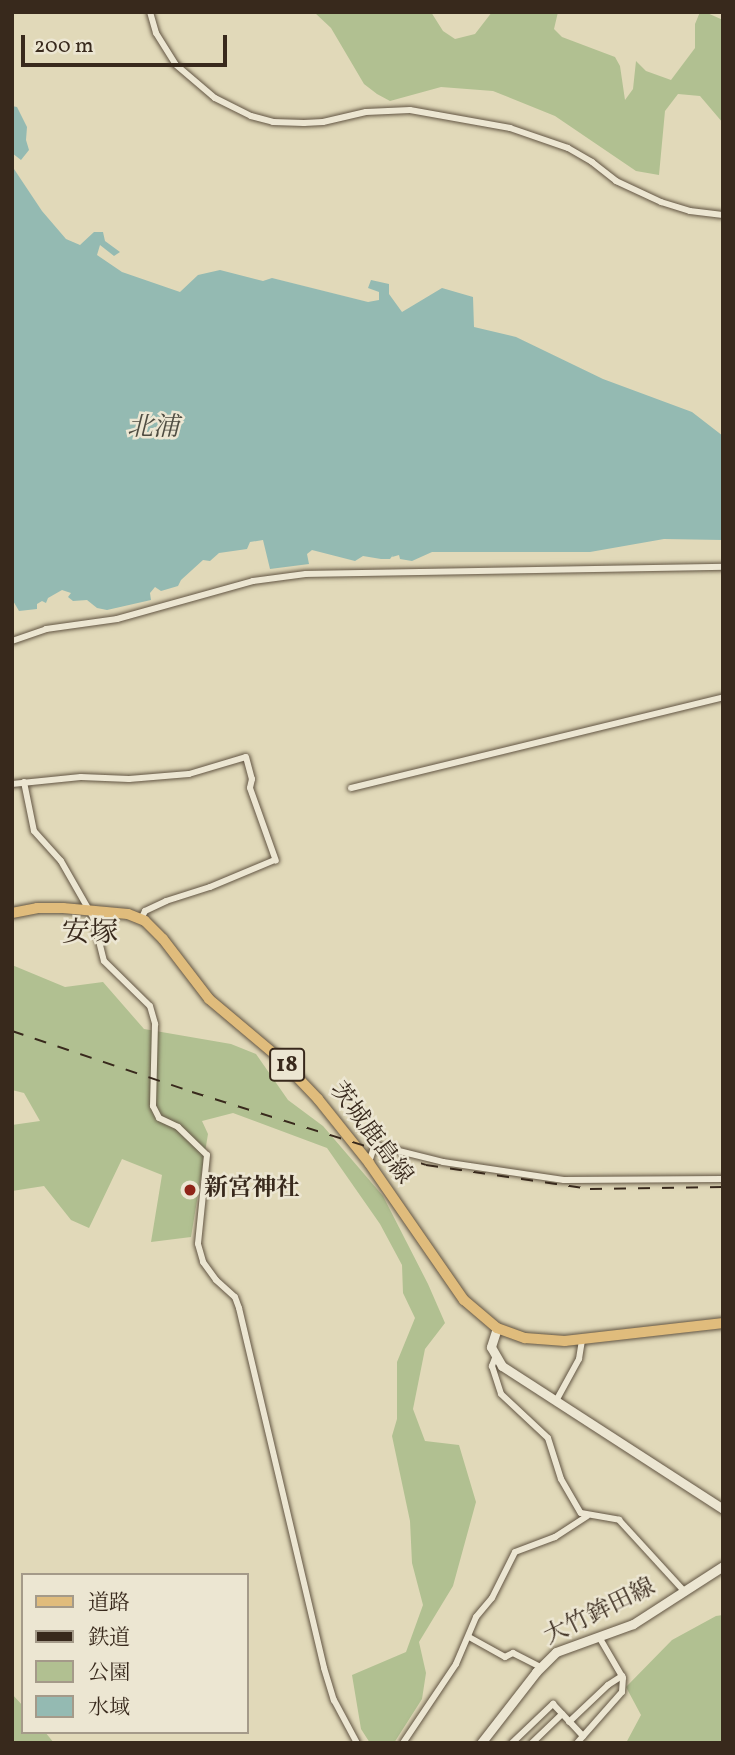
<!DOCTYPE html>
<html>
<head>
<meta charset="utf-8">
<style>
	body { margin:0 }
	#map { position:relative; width:735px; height:1755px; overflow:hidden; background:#e1d9b9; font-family:Vollkorn,"Noto Serif JP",serif }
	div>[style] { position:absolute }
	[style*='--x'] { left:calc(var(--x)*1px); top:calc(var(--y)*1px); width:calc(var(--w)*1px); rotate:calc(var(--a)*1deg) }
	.green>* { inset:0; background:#b1c091 }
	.water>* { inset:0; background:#94bab2 }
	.roads { filter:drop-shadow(0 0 2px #625543) drop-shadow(0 0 2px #625543) }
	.minor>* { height:6px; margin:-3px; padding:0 3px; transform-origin:3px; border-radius:3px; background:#ece6d2 }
	.secondary>* { height:9px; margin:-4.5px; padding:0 4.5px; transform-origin:4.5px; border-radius:4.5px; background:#ece6d2 }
	.primary>* { height:10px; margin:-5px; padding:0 5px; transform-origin:5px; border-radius:5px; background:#e0bc7c }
	.rail>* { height:2px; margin-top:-1px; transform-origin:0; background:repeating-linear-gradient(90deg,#38291c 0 12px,transparent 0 24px) }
	.dots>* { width:19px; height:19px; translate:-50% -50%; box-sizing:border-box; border:4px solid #ece6d2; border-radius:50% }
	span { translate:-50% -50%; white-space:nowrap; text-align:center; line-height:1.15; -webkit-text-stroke:5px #ece6d2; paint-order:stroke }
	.shield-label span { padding:2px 5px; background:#ece6d2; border:2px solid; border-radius:5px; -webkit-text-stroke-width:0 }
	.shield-label { font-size:23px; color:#38291c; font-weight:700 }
	.street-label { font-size:24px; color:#38291c }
	.poi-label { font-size:24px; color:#38291c; font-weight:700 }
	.left { translate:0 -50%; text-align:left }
	.water-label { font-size:26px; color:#4f4d42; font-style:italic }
	.quarter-label { font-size:28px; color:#38291c }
	.frame { position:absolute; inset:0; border:14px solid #38291c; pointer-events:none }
	.legend { position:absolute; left:21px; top:1573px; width:228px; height:161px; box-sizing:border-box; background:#ece6d2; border:2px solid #a49a89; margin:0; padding:9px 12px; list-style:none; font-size:21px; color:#38291c }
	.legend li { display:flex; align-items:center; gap:14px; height:35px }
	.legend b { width:35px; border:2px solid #a49a89 }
	.scale { position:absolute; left:21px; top:35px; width:206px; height:32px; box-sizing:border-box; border:4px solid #38291c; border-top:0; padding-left:9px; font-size:21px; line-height:24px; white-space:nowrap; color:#38291c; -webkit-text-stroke:5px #ece6d2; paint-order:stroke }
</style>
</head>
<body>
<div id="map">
	<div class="green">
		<div style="clip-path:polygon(314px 12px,431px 12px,443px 31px,455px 39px,475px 34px,492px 12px,558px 12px,554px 29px,562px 37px,615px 57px,620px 66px,625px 100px,633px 89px,636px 61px,646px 71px,671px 80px,695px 48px,695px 24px,700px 12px,705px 12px,723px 20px,723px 123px,700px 96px,678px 94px,665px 111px,659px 175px,636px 171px,555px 116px,493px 91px,441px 87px,390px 101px,377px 94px,364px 84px,331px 28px)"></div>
		<div style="clip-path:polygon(12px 965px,65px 987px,103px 982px,144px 1029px,231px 1044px,256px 1054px,288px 1100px,323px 1126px,383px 1196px,428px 1284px,445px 1323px,425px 1349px,413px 1409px,425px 1441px,459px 1445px,476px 1502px,453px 1586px,419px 1642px,426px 1673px,422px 1699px,394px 1743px,370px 1743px,361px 1729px,352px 1675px,406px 1652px,423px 1605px,412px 1563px,410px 1521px,392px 1436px,397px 1419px,397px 1362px,415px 1318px,403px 1293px,402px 1265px,380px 1224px,327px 1148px,233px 1113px,202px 1121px,208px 1134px,191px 1237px,151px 1242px,162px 1175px,122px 1159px,89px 1228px,71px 1220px,44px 1186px,12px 1191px,12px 1125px,40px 1121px,24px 1093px,12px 1090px)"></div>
		<div style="clip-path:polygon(723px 1615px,723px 1743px,626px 1743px,641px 1715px,626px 1687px,672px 1640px,716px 1616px)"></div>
		<div style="clip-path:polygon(12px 1694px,23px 1706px,23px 1732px,45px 1732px,54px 1743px,12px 1743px)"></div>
	</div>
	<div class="water">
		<div style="clip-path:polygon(12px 106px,17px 107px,27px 127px,26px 140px,29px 150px,21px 160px,12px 153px)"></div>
		<div style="clip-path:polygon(12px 166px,42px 211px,66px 239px,80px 245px,94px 232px,103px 232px,105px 241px,120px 252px,114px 256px,100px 245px,97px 255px,122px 272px,180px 292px,198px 275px,220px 270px,263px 281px,272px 278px,368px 302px,379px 300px,379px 292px,368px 288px,371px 280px,389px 284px,389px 294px,402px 312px,442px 288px,473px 297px,474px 327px,516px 337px,603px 379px,692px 412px,723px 436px,723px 540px,664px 539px,590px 552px,432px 552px,412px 561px,400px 559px,399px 555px,392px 557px,393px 555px,390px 559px,381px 559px,363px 556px,355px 561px,312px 550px,307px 554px,309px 564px,270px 569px,263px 540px,250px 542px,247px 549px,219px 553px,210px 561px,203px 560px,181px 580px,178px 586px,161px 591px,155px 587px,150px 593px,151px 600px,107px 610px,97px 608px,87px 600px,73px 601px,68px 597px,71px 593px,62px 590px,48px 598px,46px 603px,42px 601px,37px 604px,37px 609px,19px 611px,12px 599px)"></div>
	</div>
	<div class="roads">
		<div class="minor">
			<div style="--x:150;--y:12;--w:22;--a:74"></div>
			<div style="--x:156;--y:33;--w:36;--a:58"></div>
			<div style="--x:175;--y:64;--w:52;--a:40.4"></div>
			<div style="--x:215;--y:98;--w:40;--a:26.6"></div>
			<div style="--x:251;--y:116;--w:23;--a:15"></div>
			<div style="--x:273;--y:122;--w:31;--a:2"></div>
			<div style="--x:304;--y:123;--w:19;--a:-3"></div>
			<div style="--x:323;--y:122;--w:44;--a:-13.1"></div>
			<div style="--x:366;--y:112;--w:44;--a:-2.6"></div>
			<div style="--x:410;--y:110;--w:102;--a:10.2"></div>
			<div style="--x:510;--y:128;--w:61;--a:19"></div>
			<div style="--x:568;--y:148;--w:28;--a:30"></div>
			<div style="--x:592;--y:162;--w:31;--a:38"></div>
			<div style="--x:616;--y:181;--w:50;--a:25"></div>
			<div style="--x:661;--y:202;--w:30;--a:17"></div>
			<div style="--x:690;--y:211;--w:33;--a:7"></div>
			<div style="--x:12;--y:641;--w:36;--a:-19"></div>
			<div style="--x:46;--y:629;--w:72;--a:-8"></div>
			<div style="--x:117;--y:619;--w:141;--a:-15.6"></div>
			<div style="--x:253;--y:581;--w:53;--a:-7.5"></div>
			<div style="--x:306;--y:574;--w:417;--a:-1"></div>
			<div style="--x:24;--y:782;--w:50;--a:78.5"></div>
			<div style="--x:34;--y:831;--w:40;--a:48"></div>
			<div style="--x:61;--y:861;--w:64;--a:60.3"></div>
			<div style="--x:93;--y:917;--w:45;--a:76"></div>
			<div style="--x:104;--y:961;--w:64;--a:44.4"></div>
			<div style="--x:150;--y:1006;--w:19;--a:74"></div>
			<div style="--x:155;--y:1024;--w:82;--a:91.4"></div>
			<div style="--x:153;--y:1106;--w:13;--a:63"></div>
			<div style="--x:159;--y:1118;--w:21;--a:25"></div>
			<div style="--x:178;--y:1127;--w:40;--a:44"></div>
			<div style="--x:207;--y:1155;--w:89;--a:95.8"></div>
			<div style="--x:198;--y:1244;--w:19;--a:74"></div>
			<div style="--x:203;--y:1262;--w:22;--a:54"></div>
			<div style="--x:216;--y:1280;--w:25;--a:42"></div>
			<div style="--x:235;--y:1297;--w:12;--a:70"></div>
			<div style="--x:239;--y:1308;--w:370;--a:76.7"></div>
			<div style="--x:324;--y:1668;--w:34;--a:73"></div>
			<div style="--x:334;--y:1700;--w:49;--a:61.9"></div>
			<div style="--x:12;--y:784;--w:69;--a:-5.8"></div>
			<div style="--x:81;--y:777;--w:48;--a:2.4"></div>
			<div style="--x:129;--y:779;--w:60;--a:-4.8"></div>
			<div style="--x:189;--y:774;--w:59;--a:-16.6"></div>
			<div style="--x:246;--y:757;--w:23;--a:75"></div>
			<div style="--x:252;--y:779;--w:9;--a:103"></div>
			<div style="--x:250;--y:788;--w:77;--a:70.4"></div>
			<div style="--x:351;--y:788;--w:383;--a:-13.7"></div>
			<div style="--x:141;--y:919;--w:9;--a:-63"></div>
			<div style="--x:145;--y:911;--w:23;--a:-25"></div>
			<div style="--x:166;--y:901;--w:46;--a:-17.7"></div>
			<div style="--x:210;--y:887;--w:70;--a:-22.6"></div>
			<div style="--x:369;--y:1162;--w:18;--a:-71"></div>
			<div style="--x:375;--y:1145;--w:70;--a:14"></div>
			<div style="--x:443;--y:1162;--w:122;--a:8.5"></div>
			<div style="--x:564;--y:1180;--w:159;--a:-0.4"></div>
			<div style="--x:495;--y:1358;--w:9;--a:111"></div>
			<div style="--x:492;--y:1366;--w:29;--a:72"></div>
			<div style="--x:501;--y:1394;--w:64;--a:43.1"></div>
			<div style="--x:548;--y:1438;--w:43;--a:72.4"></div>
			<div style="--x:561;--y:1479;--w:39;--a:60"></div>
			<div style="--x:581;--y:1513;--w:39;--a:10"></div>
			<div style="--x:619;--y:1520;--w:98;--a:47.5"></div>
			<div style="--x:556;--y:1401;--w:48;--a:-61.3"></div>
			<div style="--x:579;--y:1359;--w:19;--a:-81"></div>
			<div style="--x:469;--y:1637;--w:41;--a:29.1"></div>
			<div style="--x:505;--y:1657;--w:9;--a:-27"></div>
			<div style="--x:513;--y:1653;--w:30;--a:27"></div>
			<div style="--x:569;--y:1722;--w:54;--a:-43.5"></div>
			<div style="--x:608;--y:1685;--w:17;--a:-33"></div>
			<div style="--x:403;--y:1743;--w:95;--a:-56.1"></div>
			<div style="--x:456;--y:1664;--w:51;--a:-66.9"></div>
			<div style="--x:476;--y:1617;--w:25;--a:-50"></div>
			<div style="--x:492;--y:1598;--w:51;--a:-63.4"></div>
			<div style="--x:515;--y:1552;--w:43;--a:-20.6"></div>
			<div style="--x:555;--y:1537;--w:38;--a:-33"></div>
			<div style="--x:512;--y:1743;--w:57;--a:-43.6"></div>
			<div style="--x:553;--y:1704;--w:44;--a:46.8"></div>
			<div style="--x:532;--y:1743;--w:42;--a:-44"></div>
			<div style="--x:577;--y:1743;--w:68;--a:-48.6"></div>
			<div style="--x:622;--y:1692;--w:14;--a:-86"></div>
			<div style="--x:623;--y:1678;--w:48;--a:-120.3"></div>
		</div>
		<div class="secondary">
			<div style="--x:497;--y:1328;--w:20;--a:108"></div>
			<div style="--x:491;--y:1347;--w:22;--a:60"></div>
			<div style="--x:502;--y:1366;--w:263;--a:32.9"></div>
			<div style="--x:481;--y:1743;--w:90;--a:-52.2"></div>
			<div style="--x:536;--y:1672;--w:28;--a:-45"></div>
			<div style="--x:556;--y:1652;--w:82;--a:-20"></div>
			<div style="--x:633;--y:1624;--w:107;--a:-32.8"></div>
		</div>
		<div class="primary">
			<div style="--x:12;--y:913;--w:25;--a:-11"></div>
			<div style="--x:37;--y:908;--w:26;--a:0"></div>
			<div style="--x:63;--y:908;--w:65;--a:5.3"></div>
			<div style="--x:128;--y:914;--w:18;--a:22"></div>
			<div style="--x:145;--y:921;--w:25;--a:45"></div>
			<div style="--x:163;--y:939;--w:76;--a:52.5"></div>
			<div style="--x:209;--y:999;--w:92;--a:40.1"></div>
			<div style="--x:279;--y:1058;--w:57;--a:46.4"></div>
			<div style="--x:318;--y:1099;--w:82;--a:51.4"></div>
			<div style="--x:369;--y:1163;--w:167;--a:55.3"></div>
			<div style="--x:464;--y:1300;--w:43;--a:40.3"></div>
			<div style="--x:497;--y:1328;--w:30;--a:20"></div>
			<div style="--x:525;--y:1338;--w:40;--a:4.3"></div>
			<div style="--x:565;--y:1341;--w:159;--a:-6.5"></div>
		</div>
	</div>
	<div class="rail">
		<div style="--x:12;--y:1031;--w:190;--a:18.7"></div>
		<div style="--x:192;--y:1092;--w:245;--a:17.3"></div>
		<div style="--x:426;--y:1165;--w:166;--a:8.3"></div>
		<div style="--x:590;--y:1189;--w:133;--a:-0.9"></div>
	</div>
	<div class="dots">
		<div style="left:190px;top:1190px;background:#8f2418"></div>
	</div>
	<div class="shield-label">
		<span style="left:287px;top:1065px">18</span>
	</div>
	<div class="street-label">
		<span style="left:370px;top:1134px;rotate:53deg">茨城鹿島線</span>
		<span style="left:600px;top:1613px;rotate:-26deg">大竹鉾田線</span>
	</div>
	<div class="poi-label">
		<span class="left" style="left:204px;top:1190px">新宮神社</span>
	</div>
	<div class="water-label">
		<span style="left:153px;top:429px">北浦</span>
	</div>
	<div class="quarter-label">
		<span style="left:90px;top:934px">安塚</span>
	</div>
	<div class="frame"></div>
	<ul class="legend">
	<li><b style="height:9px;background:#e0bc7c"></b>道路</li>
	<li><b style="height:9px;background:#38291c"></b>鉄道</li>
	<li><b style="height:19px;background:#b1c091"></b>公園</li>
	<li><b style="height:19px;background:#94bab2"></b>水域</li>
	</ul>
	<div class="scale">200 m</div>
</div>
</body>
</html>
